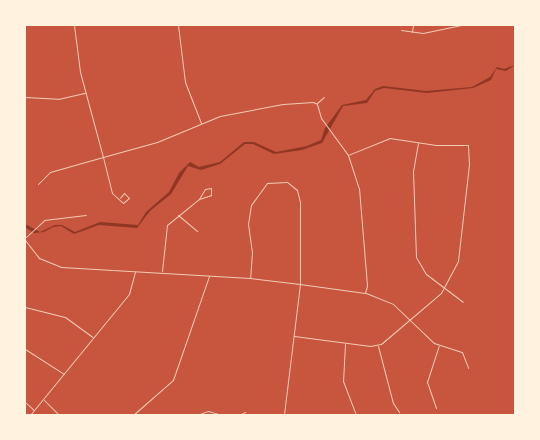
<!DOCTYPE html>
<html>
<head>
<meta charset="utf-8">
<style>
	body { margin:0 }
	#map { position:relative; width:540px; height:440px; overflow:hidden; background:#c8553d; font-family:Lato,sans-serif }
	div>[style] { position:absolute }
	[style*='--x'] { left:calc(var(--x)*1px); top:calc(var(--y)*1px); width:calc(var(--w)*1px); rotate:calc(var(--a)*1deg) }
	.water>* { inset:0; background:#8f3625 }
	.minor>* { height:1px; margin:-0.5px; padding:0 0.5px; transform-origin:0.5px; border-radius:0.5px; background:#f1ccb7 }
	.tertiary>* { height:1px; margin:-0.5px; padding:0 0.5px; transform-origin:0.5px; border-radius:0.5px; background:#f1ccb7 }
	span { translate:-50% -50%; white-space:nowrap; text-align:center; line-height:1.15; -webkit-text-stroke:4px #fff3e0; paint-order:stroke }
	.frame { position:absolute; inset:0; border:26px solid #fff3e0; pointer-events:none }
</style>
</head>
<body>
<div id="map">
	<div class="water">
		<div style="clip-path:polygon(515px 65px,506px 71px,496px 69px,491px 80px,473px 88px,427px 93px,384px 88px,375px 91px,367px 103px,343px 106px,322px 143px,302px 150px,274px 154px,253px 144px,245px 144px,220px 164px,201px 170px,188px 166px,171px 194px,150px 211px,137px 228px,99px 225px,74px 234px,61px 226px,53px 227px,44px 232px,34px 233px,25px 227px,25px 224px,40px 232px,55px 225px,62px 225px,75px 232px,100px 222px,138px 225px,146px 212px,169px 192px,179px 173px,190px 162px,199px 167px,220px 162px,244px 142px,254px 142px,276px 152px,307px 146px,321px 140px,325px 128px,342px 105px,366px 100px,375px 89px,383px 86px,426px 91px,472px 87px,490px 77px,497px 67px,504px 69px)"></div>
	</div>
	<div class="minor">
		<div style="--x:178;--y:25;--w:57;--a:83"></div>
		<div style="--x:185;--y:82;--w:44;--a:68.7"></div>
		<div style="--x:401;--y:30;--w:22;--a:8"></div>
		<div style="--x:423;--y:33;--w:39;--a:-12"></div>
		<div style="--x:412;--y:32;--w:7;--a:-82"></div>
		<div style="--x:25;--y:97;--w:33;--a:3"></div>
		<div style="--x:58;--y:99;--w:28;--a:-13"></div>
		<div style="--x:317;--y:103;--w:9;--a:-41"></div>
		<div style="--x:418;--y:143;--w:28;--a:100"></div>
		<div style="--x:413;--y:171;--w:86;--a:88"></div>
		<div style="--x:416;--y:257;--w:20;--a:60"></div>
		<div style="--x:426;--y:274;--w:46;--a:37.1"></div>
		<div style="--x:38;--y:184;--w:17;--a:-45"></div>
		<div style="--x:50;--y:172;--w:55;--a:-15.8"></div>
		<div style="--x:103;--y:157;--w:37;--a:76"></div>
		<div style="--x:112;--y:193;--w:15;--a:42"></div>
		<div style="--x:123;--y:203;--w:8;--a:-40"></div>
		<div style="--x:129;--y:198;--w:7;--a:-135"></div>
		<div style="--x:124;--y:193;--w:6;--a:129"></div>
		<div style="--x:178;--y:215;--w:25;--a:40"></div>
		<div style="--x:25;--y:238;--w:26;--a:-43"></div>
		<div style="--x:44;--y:220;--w:42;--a:-6.8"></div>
		<div style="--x:25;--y:240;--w:23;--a:52"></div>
		<div style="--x:39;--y:258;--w:24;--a:22"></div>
		<div style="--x:61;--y:267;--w:189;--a:3.3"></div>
		<div style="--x:250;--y:278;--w:50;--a:6.8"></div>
		<div style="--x:300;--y:284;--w:82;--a:-90"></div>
		<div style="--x:300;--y:202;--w:12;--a:-104"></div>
		<div style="--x:297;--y:190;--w:13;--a:-141"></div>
		<div style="--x:287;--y:182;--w:20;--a:177"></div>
		<div style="--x:267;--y:183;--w:27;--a:126"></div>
		<div style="--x:251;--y:205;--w:19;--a:99"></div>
		<div style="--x:248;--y:224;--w:28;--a:82"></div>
		<div style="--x:252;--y:252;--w:26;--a:94"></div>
		<div style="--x:162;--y:271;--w:46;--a:-83.8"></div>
		<div style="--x:167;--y:225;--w:41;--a:-39.1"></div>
		<div style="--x:199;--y:199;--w:13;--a:-18"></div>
		<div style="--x:211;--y:195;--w:7;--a:-90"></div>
		<div style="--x:211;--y:188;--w:6;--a:171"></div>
		<div style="--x:205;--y:189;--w:12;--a:121"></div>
		<div style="--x:366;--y:293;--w:29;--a:22"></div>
		<div style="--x:393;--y:304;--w:57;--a:43.6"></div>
		<div style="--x:434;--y:343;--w:29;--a:18"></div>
		<div style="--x:462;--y:352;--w:17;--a:69"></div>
		<div style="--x:25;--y:307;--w:41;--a:14"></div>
		<div style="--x:65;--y:317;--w:34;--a:36"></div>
		<div style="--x:294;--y:336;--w:77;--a:7.5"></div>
		<div style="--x:370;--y:346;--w:11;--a:-10"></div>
		<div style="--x:381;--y:344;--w:79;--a:-40.4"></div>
		<div style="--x:441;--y:293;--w:36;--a:-62"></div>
		<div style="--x:458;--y:261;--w:97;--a:-83.5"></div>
		<div style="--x:469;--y:165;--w:20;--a:-93"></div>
		<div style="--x:468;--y:145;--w:32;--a:180"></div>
		<div style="--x:436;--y:145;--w:47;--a:-171.3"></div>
		<div style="--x:390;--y:138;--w:45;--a:158"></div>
		<div style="--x:345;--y:344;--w:37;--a:93"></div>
		<div style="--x:343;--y:381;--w:36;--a:69"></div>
		<div style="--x:378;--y:346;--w:59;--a:75.3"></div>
		<div style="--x:393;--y:403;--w:11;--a:56"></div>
		<div style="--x:25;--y:349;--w:46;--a:32.7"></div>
		<div style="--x:44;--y:400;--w:21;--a:45"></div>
		<div style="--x:25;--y:402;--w:12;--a:42"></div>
		<div style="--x:436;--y:408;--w:28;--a:-109"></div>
		<div style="--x:427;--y:382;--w:38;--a:-72"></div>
		<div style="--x:30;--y:415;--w:156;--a:-50.7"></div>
		<div style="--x:129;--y:294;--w:23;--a:-75"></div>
		<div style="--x:133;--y:415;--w:53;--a:-41.2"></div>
		<div style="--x:173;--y:380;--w:110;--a:-70.9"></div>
		<div style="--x:197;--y:415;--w:12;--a:-20"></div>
		<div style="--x:208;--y:411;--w:15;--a:16"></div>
		<div style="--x:239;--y:415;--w:7;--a:-27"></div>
	</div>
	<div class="tertiary">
		<div style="--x:74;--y:25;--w:47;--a:82.7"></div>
		<div style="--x:80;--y:72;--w:88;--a:74.9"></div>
		<div style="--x:103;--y:157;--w:56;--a:-15.5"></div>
		<div style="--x:157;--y:142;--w:68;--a:-22.4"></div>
		<div style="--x:220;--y:116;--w:64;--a:-10.8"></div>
		<div style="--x:283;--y:104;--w:30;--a:-4"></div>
		<div style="--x:313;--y:102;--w:4;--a:27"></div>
		<div style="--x:317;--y:104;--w:15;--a:74"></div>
		<div style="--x:321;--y:118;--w:46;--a:53.9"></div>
		<div style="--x:348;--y:155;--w:35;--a:72"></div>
		<div style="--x:359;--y:188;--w:98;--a:85.3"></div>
		<div style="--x:367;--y:286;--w:7;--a:106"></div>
		<div style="--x:365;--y:293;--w:66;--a:-172.1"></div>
		<div style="--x:300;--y:284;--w:132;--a:97"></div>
	</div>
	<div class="frame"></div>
</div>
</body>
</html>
